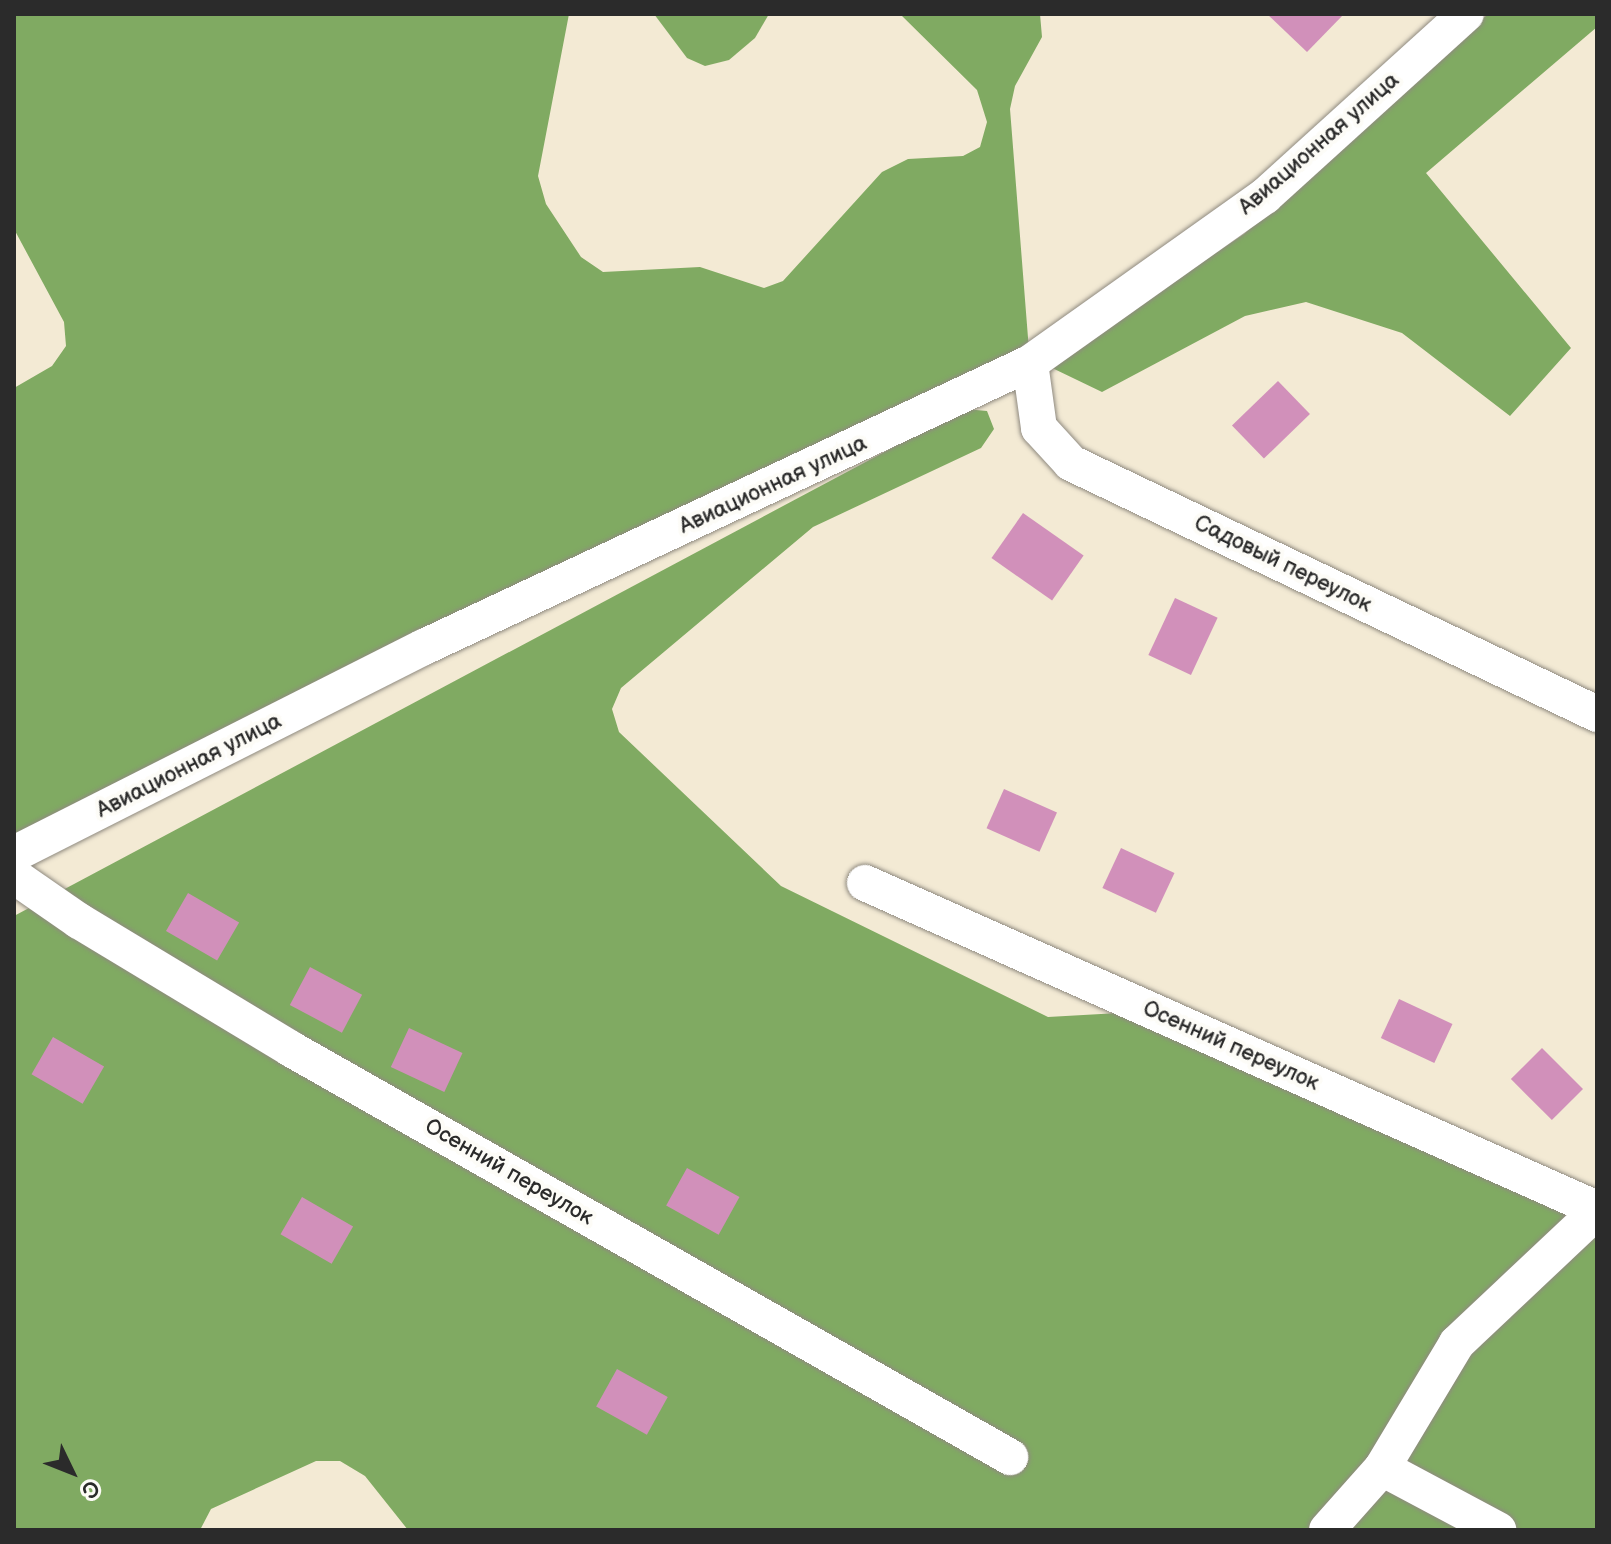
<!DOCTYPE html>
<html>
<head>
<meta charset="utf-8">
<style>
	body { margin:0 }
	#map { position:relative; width:1611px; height:1544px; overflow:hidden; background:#f3ead4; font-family:"Balsamiq Sans",sans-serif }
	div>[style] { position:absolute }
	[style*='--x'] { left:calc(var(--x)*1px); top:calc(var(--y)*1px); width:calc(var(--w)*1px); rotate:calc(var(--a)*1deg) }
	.forest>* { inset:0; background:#80aa62 }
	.building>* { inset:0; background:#d190ba; transform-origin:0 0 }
	.roads { filter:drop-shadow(0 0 2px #8f8a80) drop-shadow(0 0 2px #8f8a80) }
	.minor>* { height:36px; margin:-18px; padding:0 18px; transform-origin:18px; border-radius:18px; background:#fff }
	span { translate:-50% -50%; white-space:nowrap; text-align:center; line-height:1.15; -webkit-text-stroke:8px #fdfcf7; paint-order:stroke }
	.street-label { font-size:22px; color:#2b2b2b }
	.frame { position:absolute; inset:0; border:16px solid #2b2b2b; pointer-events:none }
	.north { position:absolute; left:32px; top:1432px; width:80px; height:80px; -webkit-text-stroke:6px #fdfcf7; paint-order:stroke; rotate:133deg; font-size:22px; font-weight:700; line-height:32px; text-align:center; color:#2b2b2b }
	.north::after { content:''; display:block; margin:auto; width:28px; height:36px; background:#2b2b2b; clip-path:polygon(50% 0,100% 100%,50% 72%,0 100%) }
</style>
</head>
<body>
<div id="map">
	<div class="forest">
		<div style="clip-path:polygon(14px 14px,569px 14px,538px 176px,546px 204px,581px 257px,603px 272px,700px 267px,764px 288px,783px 281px,882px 172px,908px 159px,963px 156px,980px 147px,987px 122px,977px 90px,900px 14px,1040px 14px,1042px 37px,1015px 86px,1010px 109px,1030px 363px,14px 860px,14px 388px,52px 366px,66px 346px,64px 322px,14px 229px)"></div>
		<div style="clip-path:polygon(654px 14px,769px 14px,755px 38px,729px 60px,705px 66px,687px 58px)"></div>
		<div style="clip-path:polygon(1488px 14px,1597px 15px,1597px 27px,1426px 173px,1571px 348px,1510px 416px,1402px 333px,1306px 302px,1245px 316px,1102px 392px,1048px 366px,1244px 234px)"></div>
		<div style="clip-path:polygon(965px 409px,987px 411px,994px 429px,981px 448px,813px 527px,621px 688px,612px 709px,619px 732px,781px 886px,1048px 1017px,1154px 1011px,1597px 1209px,1597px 1530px,408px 1530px,365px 1476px,340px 1461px,316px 1461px,211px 1509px,200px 1530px,14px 1530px,14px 916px)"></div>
	</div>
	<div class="building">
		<div style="clip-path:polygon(1267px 14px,1344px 14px,1307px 52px)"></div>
		<div style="left:1278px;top:381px;width:46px;height:64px;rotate:46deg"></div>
		<div style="left:1023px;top:513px;width:74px;height:55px;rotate:35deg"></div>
		<div style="left:1175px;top:598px;width:47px;height:63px;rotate:25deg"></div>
		<div style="left:1004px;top:789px;width:58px;height:43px;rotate:24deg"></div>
		<div style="left:1121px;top:848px;width:59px;height:44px;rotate:25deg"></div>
		<div style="left:188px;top:893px;width:59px;height:44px;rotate:30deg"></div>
		<div style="left:310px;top:967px;width:59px;height:43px;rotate:28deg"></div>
		<div style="left:1399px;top:999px;width:59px;height:43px;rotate:25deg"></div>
		<div style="left:409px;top:1028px;width:59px;height:43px;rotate:25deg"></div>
		<div style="left:53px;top:1037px;width:59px;height:43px;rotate:30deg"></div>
		<div style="left:1542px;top:1048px;width:58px;height:44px;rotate:45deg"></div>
		<div style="left:687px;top:1168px;width:60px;height:43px;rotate:29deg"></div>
		<div style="left:302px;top:1197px;width:59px;height:43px;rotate:30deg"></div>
		<div style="left:617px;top:1369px;width:58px;height:43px;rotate:29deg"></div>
	</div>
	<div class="roads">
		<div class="minor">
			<div style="--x:1030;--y:363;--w:66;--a:82.1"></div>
			<div style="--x:1039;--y:428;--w:47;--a:47.6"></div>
			<div style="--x:1071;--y:463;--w:583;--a:25.51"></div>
			<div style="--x:14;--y:854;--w:459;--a:-26.8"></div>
			<div style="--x:424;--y:647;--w:669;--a:-25.11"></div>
			<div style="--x:1030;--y:363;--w:288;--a:-35.4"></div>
			<div style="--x:1265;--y:196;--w:271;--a:-42.2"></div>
			<div style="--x:14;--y:876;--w:79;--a:34.7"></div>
			<div style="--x:79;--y:921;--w:248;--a:31.1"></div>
			<div style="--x:291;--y:1049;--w:827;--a:29.57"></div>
			<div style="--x:865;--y:883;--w:801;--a:24.01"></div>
			<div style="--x:1382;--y:1468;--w:146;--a:-59"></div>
			<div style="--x:1457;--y:1343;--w:192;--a:-43.3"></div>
			<div style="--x:1327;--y:1530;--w:83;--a:-48.4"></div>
			<div style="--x:1382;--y:1468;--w:132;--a:28.1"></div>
		</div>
	</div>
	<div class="street-label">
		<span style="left:1319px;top:144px;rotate:-41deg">Авиационная улица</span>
		<span style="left:773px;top:485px;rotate:-25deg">Авиационная улица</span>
		<span style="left:1283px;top:564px;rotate:26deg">Садовый переулок</span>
		<span style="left:189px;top:766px;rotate:-27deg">Авиационная улица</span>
		<span style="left:1231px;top:1046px;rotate:24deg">Осенний переулок</span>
		<span style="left:509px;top:1172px;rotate:30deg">Осенний переулок</span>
	</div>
	<div class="frame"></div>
	<div class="north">С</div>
</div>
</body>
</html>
